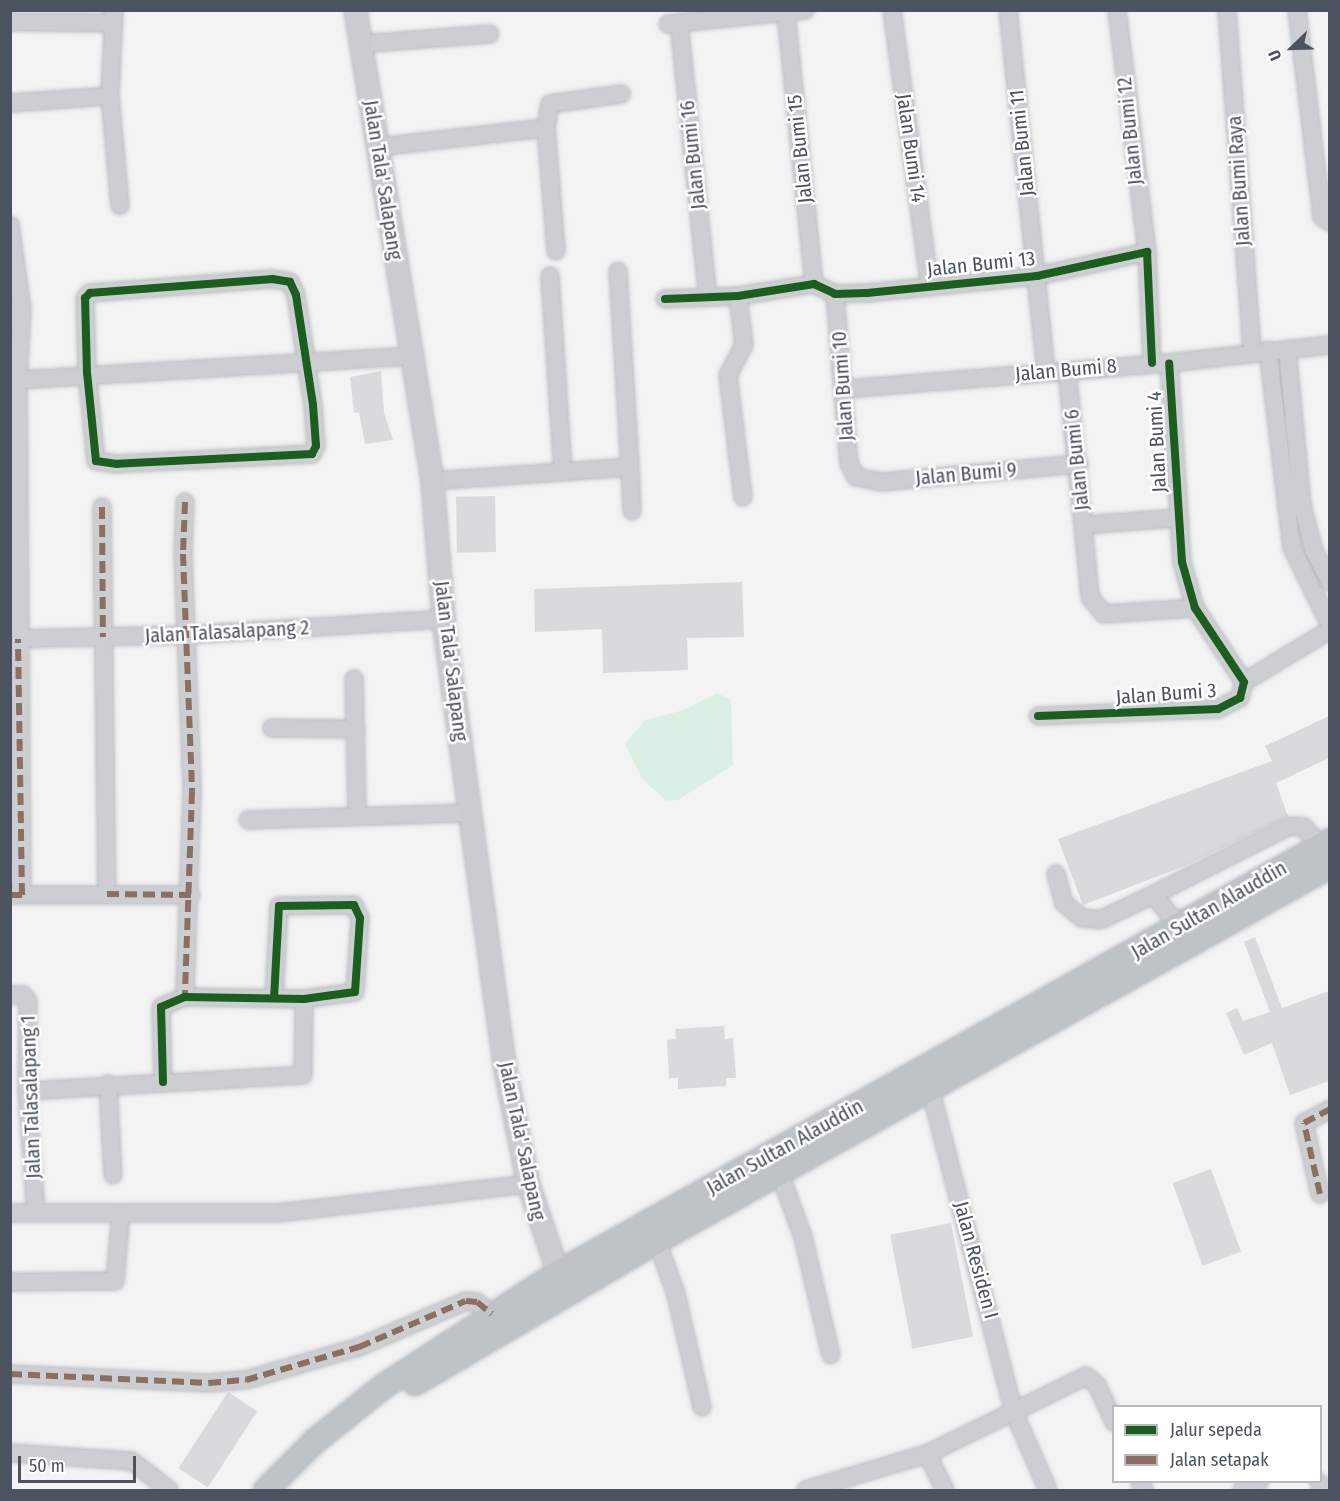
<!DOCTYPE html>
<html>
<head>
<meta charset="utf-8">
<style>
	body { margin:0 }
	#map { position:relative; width:1340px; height:1501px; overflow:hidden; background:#f4f3f3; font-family:"Fira Sans Condensed",sans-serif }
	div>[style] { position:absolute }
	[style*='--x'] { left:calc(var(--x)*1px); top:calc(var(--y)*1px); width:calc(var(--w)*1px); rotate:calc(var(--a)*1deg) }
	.green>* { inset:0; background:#daf0e5 }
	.building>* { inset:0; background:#dadadc; transform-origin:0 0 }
	.roads { filter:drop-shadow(0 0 2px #b9bcc2) drop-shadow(0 0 2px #b9bcc2) }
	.minor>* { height:16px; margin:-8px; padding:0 8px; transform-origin:8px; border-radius:8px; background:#cdced1 }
	.major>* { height:21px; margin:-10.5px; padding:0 10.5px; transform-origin:10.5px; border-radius:10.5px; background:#caccd0 }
	.highway>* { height:24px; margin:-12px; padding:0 12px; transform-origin:12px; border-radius:12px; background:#bec3c8 }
	.quiet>* { height:6px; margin-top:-3px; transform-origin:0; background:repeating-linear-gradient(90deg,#8d6e63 0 12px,transparent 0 18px) }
	.cycleway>* { height:8px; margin:-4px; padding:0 4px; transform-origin:4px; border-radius:4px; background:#1b5e20 }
	span { translate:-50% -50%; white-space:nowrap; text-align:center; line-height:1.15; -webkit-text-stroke:5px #fff; paint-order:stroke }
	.street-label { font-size:20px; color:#4b535f }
	.frame { position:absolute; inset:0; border:12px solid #4b535f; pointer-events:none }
	.legend { position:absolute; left:1112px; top:1405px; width:210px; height:78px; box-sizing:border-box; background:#fff; border:2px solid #b7babf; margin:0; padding:8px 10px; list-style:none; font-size:18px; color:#4b535f }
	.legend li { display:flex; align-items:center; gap:12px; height:30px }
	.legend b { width:30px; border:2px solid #b7babf }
	.north { position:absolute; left:1262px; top:18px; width:60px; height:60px; -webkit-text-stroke:4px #fff; paint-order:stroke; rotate:247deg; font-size:16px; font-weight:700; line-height:24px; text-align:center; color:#4b535f }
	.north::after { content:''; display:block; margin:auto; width:21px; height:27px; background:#4b535f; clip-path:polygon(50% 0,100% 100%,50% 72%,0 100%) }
	.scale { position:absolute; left:18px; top:1456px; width:118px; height:27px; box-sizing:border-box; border:3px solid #4b535f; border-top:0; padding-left:8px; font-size:18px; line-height:21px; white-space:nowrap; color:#4b535f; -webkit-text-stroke:4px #fff; paint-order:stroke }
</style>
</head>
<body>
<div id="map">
	<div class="green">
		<div style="clip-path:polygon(717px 693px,731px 700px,733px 765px,678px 800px,667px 801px,642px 779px,625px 744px,645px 720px,684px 710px)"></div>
	</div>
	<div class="building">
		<div style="clip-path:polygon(381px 371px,384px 413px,393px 440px,365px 444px,359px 412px,354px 413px,350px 377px)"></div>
		<div style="left:495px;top:496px;width:56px;height:39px;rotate:89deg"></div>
		<div style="clip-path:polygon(742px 582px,744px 637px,687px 638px,688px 670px,603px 673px,602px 629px,535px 632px,534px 589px)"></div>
		<div style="clip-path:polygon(1329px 716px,1329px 758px,1276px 783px,1288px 816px,1190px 864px,1083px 905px,1058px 839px,1272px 761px,1265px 746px)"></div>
		<div style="clip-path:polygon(1255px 937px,1282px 1008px,1329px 991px,1329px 1081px,1290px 1095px,1272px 1043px,1244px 1055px,1226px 1013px,1237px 1008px,1243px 1021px,1270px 1012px,1244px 942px)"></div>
		<div style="clip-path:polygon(724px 1026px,725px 1039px,733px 1038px,736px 1078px,726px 1078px,726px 1086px,678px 1089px,678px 1078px,669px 1078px,667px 1040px,676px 1039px,675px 1029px)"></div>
		<div style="left:1211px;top:1169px;width:88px;height:41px;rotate:70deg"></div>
		<div style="left:951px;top:1223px;width:116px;height:62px;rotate:79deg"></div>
		<div style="left:228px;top:1392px;width:35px;height:91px;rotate:33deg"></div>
	</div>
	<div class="roads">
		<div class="minor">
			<div style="--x:114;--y:10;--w:86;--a:92.7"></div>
			<div style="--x:110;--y:96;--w:110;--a:84.8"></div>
			<div style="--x:892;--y:10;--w:279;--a:82.2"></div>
			<div style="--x:1008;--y:10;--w:363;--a:84"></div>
			<div style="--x:1117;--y:10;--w:244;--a:82.9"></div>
			<div style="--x:1227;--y:10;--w:342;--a:85.8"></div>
			<div style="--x:1297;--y:10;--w:209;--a:83.1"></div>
			<div style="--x:1322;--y:217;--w:9;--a:32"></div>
			<div style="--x:786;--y:13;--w:272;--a:84.1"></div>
			<div style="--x:10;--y:22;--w:103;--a:0.6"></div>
			<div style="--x:679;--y:23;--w:127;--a:-5.9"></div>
			<div style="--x:668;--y:24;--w:11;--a:-5"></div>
			<div style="--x:679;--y:23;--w:276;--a:84"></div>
			<div style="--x:360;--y:44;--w:130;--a:-4.4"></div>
			<div style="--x:10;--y:103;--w:100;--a:-4"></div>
			<div style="--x:378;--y:147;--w:169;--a:-6.5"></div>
			<div style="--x:10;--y:225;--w:85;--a:81.9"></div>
			<div style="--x:22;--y:309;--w:71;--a:93.2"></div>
			<div style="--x:18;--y:380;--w:395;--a:-3.5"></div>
			<div style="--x:556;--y:251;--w:123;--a:-94.6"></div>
			<div style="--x:546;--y:128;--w:24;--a:-81"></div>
			<div style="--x:550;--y:104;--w:72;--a:-8"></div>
			<div style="--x:550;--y:276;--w:195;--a:86.2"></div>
			<div style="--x:272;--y:279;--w:18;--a:9"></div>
			<div style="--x:290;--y:282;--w:14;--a:65"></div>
			<div style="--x:296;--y:295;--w:111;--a:81.2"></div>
			<div style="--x:313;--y:405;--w:41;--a:85.8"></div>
			<div style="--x:316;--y:446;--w:9;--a:117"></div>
			<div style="--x:312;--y:454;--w:195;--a:177.1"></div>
			<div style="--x:117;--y:464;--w:21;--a:-172"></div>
			<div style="--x:96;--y:461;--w:88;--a:-95.8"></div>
			<div style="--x:87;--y:373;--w:75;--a:-91.5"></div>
			<div style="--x:85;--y:298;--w:7;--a:-45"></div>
			<div style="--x:90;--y:293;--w:183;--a:-4.4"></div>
			<div style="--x:835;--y:294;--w:170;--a:85.3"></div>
			<div style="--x:849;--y:463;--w:16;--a:63"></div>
			<div style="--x:856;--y:477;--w:25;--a:11"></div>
			<div style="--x:881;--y:482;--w:199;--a:-5.2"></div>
			<div style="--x:738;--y:296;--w:49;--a:83"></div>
			<div style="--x:744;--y:345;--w:34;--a:118"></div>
			<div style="--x:728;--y:375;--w:123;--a:83"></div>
			<div style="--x:665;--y:299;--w:73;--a:-2.4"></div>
			<div style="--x:738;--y:296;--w:77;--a:-9"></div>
			<div style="--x:814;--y:284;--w:23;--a:25"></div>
			<div style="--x:835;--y:294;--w:32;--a:-2"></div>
			<div style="--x:867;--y:293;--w:171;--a:-5.7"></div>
			<div style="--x:1037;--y:276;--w:113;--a:-12.3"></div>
			<div style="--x:1147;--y:252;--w:111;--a:87.4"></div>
			<div style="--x:1287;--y:349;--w:158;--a:84.5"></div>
			<div style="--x:1302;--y:506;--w:47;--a:75.1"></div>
			<div style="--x:1314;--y:551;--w:35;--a:63"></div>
			<div style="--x:1268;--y:350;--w:199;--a:83.1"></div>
			<div style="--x:1292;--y:548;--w:86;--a:63.7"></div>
			<div style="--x:1067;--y:371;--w:155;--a:84.1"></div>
			<div style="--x:1083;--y:525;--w:95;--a:-4.2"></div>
			<div style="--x:845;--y:389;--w:325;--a:-4.6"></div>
			<div style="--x:1169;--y:363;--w:162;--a:-6.4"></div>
			<div style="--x:630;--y:467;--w:44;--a:87.4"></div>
			<div style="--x:432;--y:481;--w:198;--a:-4"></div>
			<div style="--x:630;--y:467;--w:196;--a:-93.5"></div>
			<div style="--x:185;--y:502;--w:52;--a:92.2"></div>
			<div style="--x:183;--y:554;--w:238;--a:87.8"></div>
			<div style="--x:192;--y:792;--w:205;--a:92"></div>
			<div style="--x:102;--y:507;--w:387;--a:89.3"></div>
			<div style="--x:1083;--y:525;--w:72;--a:84.4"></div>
			<div style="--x:1090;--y:597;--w:22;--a:51"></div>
			<div style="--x:1104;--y:614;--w:91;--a:-3.8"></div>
			<div style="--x:10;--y:639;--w:175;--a:-1.3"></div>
			<div style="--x:185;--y:635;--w:258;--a:-3.5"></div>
			<div style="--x:354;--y:679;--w:136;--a:88.7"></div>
			<div style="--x:1244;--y:682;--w:100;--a:-31.2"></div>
			<div style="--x:1038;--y:716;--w:180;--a:-2.2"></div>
			<div style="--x:1218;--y:709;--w:25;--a:-27"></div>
			<div style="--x:1240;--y:698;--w:16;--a:-76"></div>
			<div style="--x:1244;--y:682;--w:89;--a:-123.5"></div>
			<div style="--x:1195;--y:608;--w:48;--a:-105.8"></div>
			<div style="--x:1182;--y:562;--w:199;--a:-93.7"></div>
			<div style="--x:272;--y:728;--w:84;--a:0.7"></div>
			<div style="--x:248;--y:820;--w:224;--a:-1.8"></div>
			<div style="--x:1056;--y:874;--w:30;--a:75"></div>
			<div style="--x:1064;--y:903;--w:23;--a:40"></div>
			<div style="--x:1082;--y:918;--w:18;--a:6"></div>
			<div style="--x:1100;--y:920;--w:59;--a:-25.3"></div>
			<div style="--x:1153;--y:895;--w:43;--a:49.7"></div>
			<div style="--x:10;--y:895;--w:12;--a:0"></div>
			<div style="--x:22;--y:895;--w:515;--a:-90.45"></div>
			<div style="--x:22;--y:895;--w:169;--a:0"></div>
			<div style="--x:1153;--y:895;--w:153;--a:-26.9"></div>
			<div style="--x:1289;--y:826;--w:15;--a:4"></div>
			<div style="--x:1304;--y:827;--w:25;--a:50"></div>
			<div style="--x:10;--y:995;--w:13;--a:0"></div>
			<div style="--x:23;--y:995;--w:9;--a:54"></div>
			<div style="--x:28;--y:1002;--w:89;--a:90.6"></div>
			<div style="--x:27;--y:1091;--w:122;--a:85.8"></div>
			<div style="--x:163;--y:1082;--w:75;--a:-91.5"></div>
			<div style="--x:161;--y:1007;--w:26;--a:-23"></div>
			<div style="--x:185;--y:997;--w:119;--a:1"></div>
			<div style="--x:304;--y:999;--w:51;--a:-7.8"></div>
			<div style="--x:355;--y:992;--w:74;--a:-86.1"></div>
			<div style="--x:360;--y:918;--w:14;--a:-115"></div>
			<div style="--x:354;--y:905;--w:75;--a:179.2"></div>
			<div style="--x:279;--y:906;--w:92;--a:93.1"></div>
			<div style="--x:108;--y:1084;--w:91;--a:86.9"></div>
			<div style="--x:27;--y:1091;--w:276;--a:-3.3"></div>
			<div style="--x:303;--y:1075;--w:76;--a:-89.2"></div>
			<div style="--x:931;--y:1092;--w:328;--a:75.5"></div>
			<div style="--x:1013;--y:1410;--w:87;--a:66.4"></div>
			<div style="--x:780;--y:1174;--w:67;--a:69.9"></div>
			<div style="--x:803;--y:1237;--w:121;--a:76.7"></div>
			<div style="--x:1320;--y:1194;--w:73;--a:-102.7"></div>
			<div style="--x:1304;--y:1123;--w:30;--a:-28"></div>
			<div style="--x:10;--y:1213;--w:268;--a:0"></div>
			<div style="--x:278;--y:1213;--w:252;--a:-6.6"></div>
			<div style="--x:657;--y:1241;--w:56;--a:70.3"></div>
			<div style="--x:676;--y:1294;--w:116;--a:77"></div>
			<div style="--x:10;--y:1282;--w:105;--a:-0.5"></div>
			<div style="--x:115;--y:1281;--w:68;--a:-85"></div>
			<div style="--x:10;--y:1374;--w:199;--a:2.6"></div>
			<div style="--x:209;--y:1383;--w:37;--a:-5"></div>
			<div style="--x:246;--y:1380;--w:118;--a:-16.3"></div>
			<div style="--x:359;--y:1347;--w:116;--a:-23.3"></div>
			<div style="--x:466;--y:1301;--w:11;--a:5"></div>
			<div style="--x:477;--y:1302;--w:19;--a:39"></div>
			<div style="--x:10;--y:1453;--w:122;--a:3.8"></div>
			<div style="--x:132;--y:1461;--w:47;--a:38.1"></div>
			<div style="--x:927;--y:1454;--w:40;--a:63.4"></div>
			<div style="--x:1140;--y:1482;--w:9;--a:63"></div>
			<div style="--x:1319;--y:1482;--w:9;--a:63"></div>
			<div style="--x:806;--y:1490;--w:126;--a:-16.6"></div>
			<div style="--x:927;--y:1454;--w:177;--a:-26.1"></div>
			<div style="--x:1086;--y:1376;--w:14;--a:39"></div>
			<div style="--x:1097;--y:1385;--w:41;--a:65.3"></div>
			<div style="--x:1242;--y:1490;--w:19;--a:-25"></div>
		</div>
		<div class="major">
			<div style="--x:355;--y:10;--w:477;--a:80.7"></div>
			<div style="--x:432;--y:481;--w:138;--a:85.4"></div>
			<div style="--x:443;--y:619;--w:450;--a:82.2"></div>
			<div style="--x:504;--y:1065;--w:121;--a:78.6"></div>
			<div style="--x:528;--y:1184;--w:94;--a:71.4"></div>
		</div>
		<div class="highway">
			<div style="--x:415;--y:1383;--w:281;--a:-30.4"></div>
			<div style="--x:657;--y:1241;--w:770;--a:-29.13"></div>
			<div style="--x:266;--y:1490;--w:69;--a:-45"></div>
			<div style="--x:315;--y:1441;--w:88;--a:-38.6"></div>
			<div style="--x:384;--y:1386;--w:207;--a:-33"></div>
			<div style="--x:558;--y:1273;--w:885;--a:-29.23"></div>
		</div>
	</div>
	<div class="quiet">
		<div style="--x:185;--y:502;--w:52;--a:92.2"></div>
		<div style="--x:183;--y:554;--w:238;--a:87.8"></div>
		<div style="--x:192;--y:792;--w:205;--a:92"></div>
		<div style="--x:102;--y:507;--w:130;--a:89.6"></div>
		<div style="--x:107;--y:894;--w:84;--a:0.7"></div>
		<div style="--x:10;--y:895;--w:12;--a:0"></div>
		<div style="--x:22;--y:895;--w:256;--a:-90.9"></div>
		<div style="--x:1320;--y:1194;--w:73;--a:-102.7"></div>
		<div style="--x:1304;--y:1123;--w:30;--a:-28"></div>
		<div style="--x:10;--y:1374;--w:199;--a:2.6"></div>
		<div style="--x:209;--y:1383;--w:37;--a:-5"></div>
		<div style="--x:246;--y:1380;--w:118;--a:-16.3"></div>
		<div style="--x:359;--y:1347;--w:116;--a:-23.3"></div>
		<div style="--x:466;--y:1301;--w:11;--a:5"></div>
		<div style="--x:477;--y:1302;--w:19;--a:39"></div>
	</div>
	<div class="cycleway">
		<div style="--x:272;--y:279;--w:18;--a:9"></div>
		<div style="--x:290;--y:282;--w:14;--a:65"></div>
		<div style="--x:296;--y:295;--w:111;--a:81.2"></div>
		<div style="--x:313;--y:405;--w:41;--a:85.8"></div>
		<div style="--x:316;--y:446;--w:9;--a:117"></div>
		<div style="--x:312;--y:454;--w:195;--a:177.1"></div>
		<div style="--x:117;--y:464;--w:21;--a:-172"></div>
		<div style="--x:96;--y:461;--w:88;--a:-95.8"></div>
		<div style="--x:87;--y:373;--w:75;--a:-91.5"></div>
		<div style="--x:85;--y:298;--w:7;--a:-45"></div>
		<div style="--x:90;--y:293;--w:183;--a:-4.4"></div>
		<div style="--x:665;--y:299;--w:73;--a:-2.4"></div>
		<div style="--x:738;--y:296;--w:77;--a:-9"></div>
		<div style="--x:814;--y:284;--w:23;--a:25"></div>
		<div style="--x:835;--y:294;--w:32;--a:-2"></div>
		<div style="--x:867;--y:293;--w:171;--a:-5.7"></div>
		<div style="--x:1037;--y:276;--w:113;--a:-12.3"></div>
		<div style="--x:1147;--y:252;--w:111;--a:87.4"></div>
		<div style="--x:1038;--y:716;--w:180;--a:-2.2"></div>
		<div style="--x:1218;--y:709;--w:25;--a:-27"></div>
		<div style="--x:1240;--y:698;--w:16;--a:-76"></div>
		<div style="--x:1244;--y:682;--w:89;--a:-123.5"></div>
		<div style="--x:1195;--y:608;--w:48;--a:-105.8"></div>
		<div style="--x:1182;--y:562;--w:199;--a:-93.7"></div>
		<div style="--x:163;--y:1082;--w:75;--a:-91.5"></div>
		<div style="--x:161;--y:1007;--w:26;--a:-23"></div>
		<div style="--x:185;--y:997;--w:119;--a:1"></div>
		<div style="--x:304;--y:999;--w:51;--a:-7.8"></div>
		<div style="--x:355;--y:992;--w:74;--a:-86.1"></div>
		<div style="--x:360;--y:918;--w:14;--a:-115"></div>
		<div style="--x:354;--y:905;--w:75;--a:179.2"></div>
		<div style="--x:279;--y:906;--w:92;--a:93.1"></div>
	</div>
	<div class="street-label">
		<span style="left:1130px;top:131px;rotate:-96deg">Jalan Bumi 12</span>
		<span style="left:1022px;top:143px;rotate:-96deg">Jalan Bumi 11</span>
		<span style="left:911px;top:148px;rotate:82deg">Jalan Bumi 14</span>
		<span style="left:800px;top:149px;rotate:-96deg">Jalan Bumi 15</span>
		<span style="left:693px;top:155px;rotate:-96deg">Jalan Bumi 16</span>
		<span style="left:383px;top:180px;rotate:81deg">Jalan Tala' Salapang</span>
		<span style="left:1239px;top:181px;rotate:-94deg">Jalan Bumi Raya</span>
		<span style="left:981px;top:264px;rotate:-6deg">Jalan Bumi 13</span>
		<span style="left:1066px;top:370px;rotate:-5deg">Jalan Bumi 8</span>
		<span style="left:843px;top:386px;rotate:-94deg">Jalan Bumi 10</span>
		<span style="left:1157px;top:442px;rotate:-93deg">Jalan Bumi 4</span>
		<span style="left:1077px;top:460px;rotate:-96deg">Jalan Bumi 6</span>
		<span style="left:966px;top:474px;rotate:-5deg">Jalan Bumi 9</span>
		<span style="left:227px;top:632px;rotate:-3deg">Jalan Talasalapang 2</span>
		<span style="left:451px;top:661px;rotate:83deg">Jalan Tala' Salapang</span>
		<span style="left:1166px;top:694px;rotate:-4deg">Jalan Bumi 3</span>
		<span style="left:1209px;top:910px;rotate:-30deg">Jalan Sultan Alauddin</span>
		<span style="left:31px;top:1097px;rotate:-92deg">Jalan Talasalapang 1</span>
		<span style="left:522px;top:1141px;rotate:78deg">Jalan Tala' Salapang</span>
		<span style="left:785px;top:1147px;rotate:-29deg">Jalan Sultan Alauddin</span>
		<span style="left:976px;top:1260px;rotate:75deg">Jalan Residen I</span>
	</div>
	<div class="frame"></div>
	<ul class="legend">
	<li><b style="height:8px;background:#1b5e20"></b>Jalur sepeda</li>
	<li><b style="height:8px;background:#8d6e63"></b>Jalan setapak</li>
	</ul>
	<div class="north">U</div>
	<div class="scale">50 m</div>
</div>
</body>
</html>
